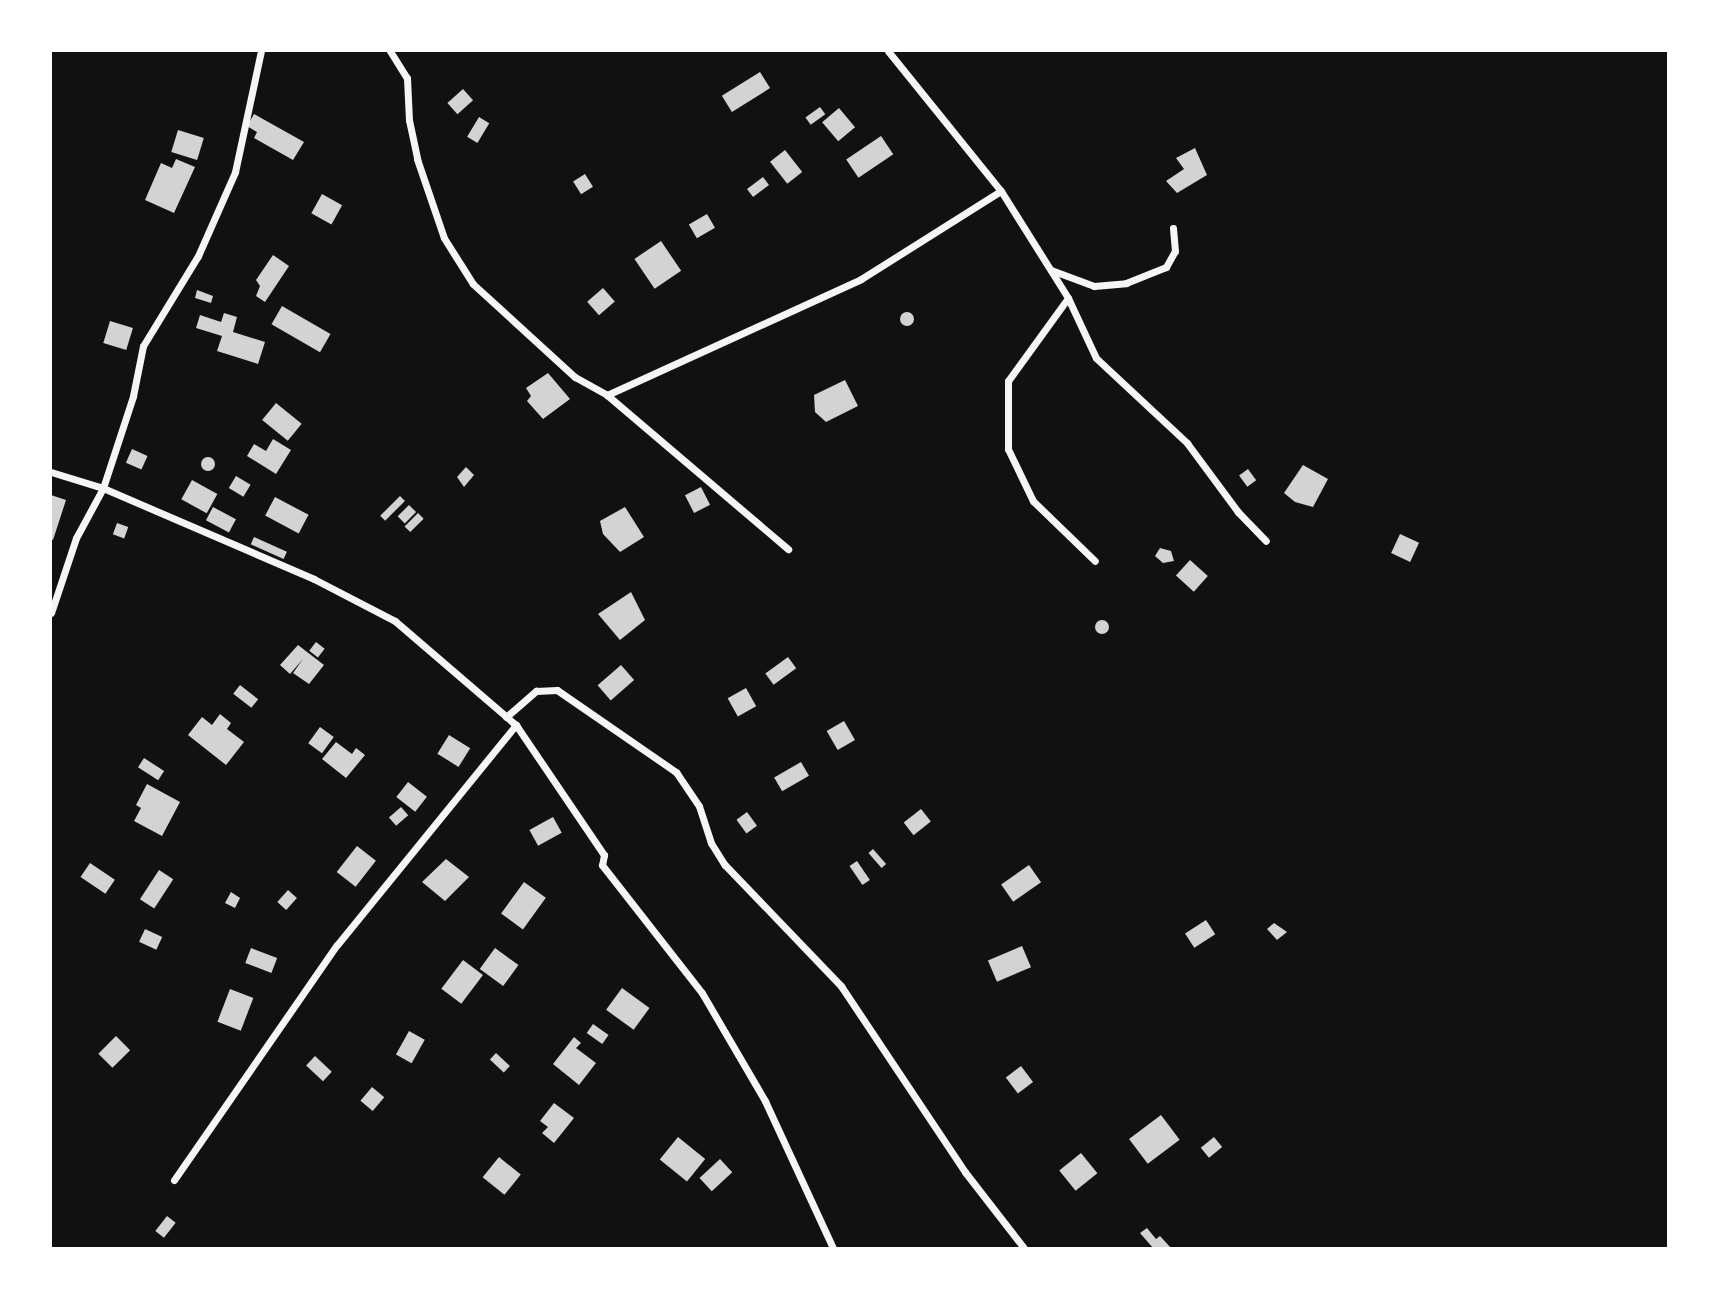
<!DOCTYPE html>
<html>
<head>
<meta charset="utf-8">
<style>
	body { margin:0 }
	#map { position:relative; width:1719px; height:1299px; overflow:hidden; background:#111; font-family:Helvetica,sans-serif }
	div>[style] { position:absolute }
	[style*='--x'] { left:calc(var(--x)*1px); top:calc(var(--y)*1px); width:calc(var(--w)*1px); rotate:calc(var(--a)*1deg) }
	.building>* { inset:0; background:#d3d3d3; transform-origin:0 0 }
	.round { border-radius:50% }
	.minor>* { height:7px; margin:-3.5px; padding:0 3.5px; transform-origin:3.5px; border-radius:3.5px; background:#f5f5f5 }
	span { translate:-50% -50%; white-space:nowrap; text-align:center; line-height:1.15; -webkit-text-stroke:7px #fff; paint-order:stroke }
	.frame { position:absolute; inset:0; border:52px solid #fff; pointer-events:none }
</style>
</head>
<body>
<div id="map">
	<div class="building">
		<div style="left:760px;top:72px;width:19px;height:45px;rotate:58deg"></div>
		<div style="left:463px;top:89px;width:15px;height:21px;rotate:48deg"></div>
		<div style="left:820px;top:107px;width:9px;height:18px;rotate:54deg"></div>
		<div style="left:839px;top:108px;width:25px;height:22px;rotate:50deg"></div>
		<div style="clip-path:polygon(254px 114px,304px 142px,293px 160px,254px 138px,257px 132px,247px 126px)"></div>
		<div style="left:479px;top:117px;width:12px;height:23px;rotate:31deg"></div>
		<div style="left:178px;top:130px;width:27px;height:23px;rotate:17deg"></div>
		<div style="left:881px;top:136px;width:22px;height:42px;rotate:56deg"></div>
		<div style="clip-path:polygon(1195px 148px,1207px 175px,1177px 193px,1166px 181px,1184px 169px,1176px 158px)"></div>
		<div style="left:785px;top:150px;width:28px;height:19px;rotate:52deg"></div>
		<div style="clip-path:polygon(176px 159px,195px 167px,174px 213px,145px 200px,161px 163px,172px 168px)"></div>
		<div style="left:585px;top:174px;width:15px;height:14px;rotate:58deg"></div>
		<div style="left:763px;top:177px;width:10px;height:20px;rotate:53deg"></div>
		<div style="left:322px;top:194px;width:23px;height:22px;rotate:29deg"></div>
		<div style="left:707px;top:214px;width:16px;height:21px;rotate:60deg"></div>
		<div style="left:661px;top:241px;width:36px;height:32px;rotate:56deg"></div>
		<div style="clip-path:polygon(273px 255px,289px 266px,265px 302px,256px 296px,260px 286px,256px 280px)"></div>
		<div style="left:603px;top:288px;width:18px;height:21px;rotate:49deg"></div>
		<div style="clip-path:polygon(197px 290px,213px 296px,211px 303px,195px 298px)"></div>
		<div style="left:282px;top:306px;width:56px;height:21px;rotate:30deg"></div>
		<div class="round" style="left:900px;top:312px;width:14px;height:14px"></div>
		<div style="clip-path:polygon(224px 313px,237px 317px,233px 332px,265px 342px,258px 364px,217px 351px,222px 336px,196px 328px,200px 315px,221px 322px)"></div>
		<div style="left:110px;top:321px;width:24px;height:23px;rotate:17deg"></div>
		<div style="clip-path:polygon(548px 373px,570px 399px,543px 419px,527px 401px,531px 396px,526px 388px)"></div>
		<div style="clip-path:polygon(845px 380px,858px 406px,826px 422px,815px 412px,814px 395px)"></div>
		<div style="left:276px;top:403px;width:33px;height:22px;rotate:39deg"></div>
		<div style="clip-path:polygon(273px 439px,291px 450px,276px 474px,247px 456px,254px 444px,266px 451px)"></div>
		<div style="left:132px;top:449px;width:17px;height:15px;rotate:24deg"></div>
		<div class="round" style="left:201px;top:457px;width:14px;height:14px"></div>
		<div style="clip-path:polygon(1303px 465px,1328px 479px,1313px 507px,1295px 502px,1284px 493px)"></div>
		<div style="clip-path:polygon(466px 467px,474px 475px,464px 487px,457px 477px)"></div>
		<div style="left:1248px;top:469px;width:14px;height:11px;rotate:54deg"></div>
		<div style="left:236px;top:476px;width:17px;height:14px;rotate:31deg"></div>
		<div style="left:192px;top:480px;width:29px;height:22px;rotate:29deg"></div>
		<div style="left:701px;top:487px;width:20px;height:18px;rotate:63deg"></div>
		<div style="clip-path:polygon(51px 495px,66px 500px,53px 540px,51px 539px)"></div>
		<div style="left:400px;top:496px;width:7px;height:28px;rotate:45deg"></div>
		<div style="left:275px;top:497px;width:38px;height:21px;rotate:28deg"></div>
		<div style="left:409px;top:505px;width:10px;height:16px;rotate:45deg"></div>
		<div style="left:213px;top:507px;width:26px;height:15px;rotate:28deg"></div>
		<div style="clip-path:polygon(625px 507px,644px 537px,620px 552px,603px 534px,600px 521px)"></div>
		<div style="left:418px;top:513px;width:8px;height:19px;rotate:45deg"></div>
		<div style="left:117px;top:523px;width:12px;height:12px;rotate:20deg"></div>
		<div style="left:1400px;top:534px;width:21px;height:21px;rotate:25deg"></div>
		<div style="left:254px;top:537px;width:36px;height:8px;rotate:24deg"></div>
		<div style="clip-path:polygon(1160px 548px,1171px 551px,1174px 561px,1163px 563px,1155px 556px)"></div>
		<div style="left:1190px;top:560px;width:24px;height:21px;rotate:42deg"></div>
		<div style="clip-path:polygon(631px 592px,645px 620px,620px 640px,598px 614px)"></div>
		<div class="round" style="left:1095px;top:620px;width:14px;height:14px"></div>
		<div style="left:316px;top:642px;width:11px;height:11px;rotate:38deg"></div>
		<div style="clip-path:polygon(298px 645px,324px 665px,309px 684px,293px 673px,303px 659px,290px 674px,280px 665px)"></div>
		<div style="left:788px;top:657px;width:14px;height:28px;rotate:54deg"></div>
		<div style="left:621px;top:665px;width:20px;height:31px;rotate:49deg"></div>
		<div style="left:240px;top:685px;width:23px;height:11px;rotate:38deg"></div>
		<div style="left:746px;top:688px;width:21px;height:21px;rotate:61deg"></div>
		<div style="clip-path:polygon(220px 714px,231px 723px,227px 729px,244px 742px,226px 765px,188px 735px,202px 717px,212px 725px)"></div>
		<div style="left:844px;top:721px;width:22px;height:20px;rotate:60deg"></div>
		<div style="left:320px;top:727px;width:17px;height:20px;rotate:36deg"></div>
		<div style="left:449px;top:735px;width:25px;height:22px;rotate:32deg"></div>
		<div style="clip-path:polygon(336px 742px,352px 754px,356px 748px,365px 755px,346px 778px,322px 759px)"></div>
		<div style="left:144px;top:758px;width:24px;height:11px;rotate:33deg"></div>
		<div style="left:801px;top:762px;width:16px;height:31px;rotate:60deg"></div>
		<div style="left:408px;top:782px;width:24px;height:19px;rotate:38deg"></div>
		<div style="clip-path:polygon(147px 784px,180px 802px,162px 836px,134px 821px,141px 808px,136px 805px)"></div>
		<div style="left:401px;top:807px;width:11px;height:16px;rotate:49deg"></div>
		<div style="left:921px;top:809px;width:16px;height:22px;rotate:52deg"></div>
		<div style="left:747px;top:812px;width:17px;height:13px;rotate:54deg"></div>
		<div style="left:553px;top:817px;width:18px;height:27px;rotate:61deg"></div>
		<div style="left:357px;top:846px;width:24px;height:33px;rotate:38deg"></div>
		<div style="left:873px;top:849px;width:20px;height:6px;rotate:49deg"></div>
		<div style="clip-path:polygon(446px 859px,469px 877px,445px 901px,422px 882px)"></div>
		<div style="left:857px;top:861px;width:23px;height:9px;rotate:56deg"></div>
		<div style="left:90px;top:863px;width:30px;height:17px;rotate:34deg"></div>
		<div style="left:1029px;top:865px;width:21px;height:34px;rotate:55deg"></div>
		<div style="left:159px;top:870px;width:17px;height:35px;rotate:33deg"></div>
		<div style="left:524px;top:882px;width:27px;height:39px;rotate:36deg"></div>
		<div style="left:288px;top:890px;width:12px;height:16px;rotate:42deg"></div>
		<div style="clip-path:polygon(231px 892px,240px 898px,235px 908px,225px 903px)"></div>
		<div style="left:1206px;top:920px;width:17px;height:25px;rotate:57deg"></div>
		<div style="clip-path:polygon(1274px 923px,1287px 932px,1277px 940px,1267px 929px)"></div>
		<div style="left:145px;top:929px;width:19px;height:14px;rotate:25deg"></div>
		<div style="left:1022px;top:946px;width:23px;height:37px;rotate:67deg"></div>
		<div style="left:251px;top:948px;width:28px;height:16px;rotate:21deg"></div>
		<div style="left:495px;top:948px;width:29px;height:26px;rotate:36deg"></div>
		<div style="left:463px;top:960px;width:25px;height:36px;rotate:37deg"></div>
		<div style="left:622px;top:988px;width:34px;height:27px;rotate:36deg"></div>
		<div style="left:230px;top:989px;width:25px;height:35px;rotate:21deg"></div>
		<div style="left:593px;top:1024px;width:19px;height:11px;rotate:35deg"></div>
		<div style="left:409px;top:1031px;width:18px;height:27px;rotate:29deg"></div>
		<div style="left:116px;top:1036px;width:20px;height:25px;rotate:45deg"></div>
		<div style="clip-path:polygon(574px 1037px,581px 1043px,576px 1048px,596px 1063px,579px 1085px,553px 1064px)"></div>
		<div style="left:496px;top:1053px;width:19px;height:9px;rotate:43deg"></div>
		<div style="left:315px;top:1056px;width:23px;height:13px;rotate:43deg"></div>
		<div style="left:1021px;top:1066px;width:20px;height:19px;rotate:53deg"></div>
		<div style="left:372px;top:1087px;width:16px;height:18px;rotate:40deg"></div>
		<div style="clip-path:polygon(554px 1103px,574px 1118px,554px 1143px,542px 1133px,548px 1127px,540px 1121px)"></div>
		<div style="left:1161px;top:1115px;width:31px;height:40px;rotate:53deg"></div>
		<div style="left:678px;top:1137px;width:35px;height:29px;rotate:39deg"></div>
		<div style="left:1214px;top:1137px;width:13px;height:17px;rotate:51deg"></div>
		<div style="left:1081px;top:1153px;width:26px;height:28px;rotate:51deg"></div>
		<div style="left:499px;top:1157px;width:28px;height:26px;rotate:39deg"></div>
		<div style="left:720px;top:1159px;width:18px;height:28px;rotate:47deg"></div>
		<div style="left:167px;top:1216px;width:11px;height:19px;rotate:38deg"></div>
		<div style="clip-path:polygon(1147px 1228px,1156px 1239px,1160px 1236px,1171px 1248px,1153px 1248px,1140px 1233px)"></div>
	</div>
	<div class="minor">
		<div style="--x:390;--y:51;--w:32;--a:58"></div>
		<div style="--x:407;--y:78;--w:42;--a:87.3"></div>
		<div style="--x:409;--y:120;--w:40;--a:78"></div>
		<div style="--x:417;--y:159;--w:83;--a:71.1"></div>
		<div style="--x:444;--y:238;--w:54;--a:57.8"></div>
		<div style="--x:473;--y:284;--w:138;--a:42.4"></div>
		<div style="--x:575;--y:377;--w:37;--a:29"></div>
		<div style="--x:607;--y:395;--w:238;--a:40.4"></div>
		<div style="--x:888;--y:51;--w:180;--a:51.1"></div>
		<div style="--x:1001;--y:191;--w:126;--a:57.9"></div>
		<div style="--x:1068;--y:298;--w:66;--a:65"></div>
		<div style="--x:1096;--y:358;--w:125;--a:43"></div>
		<div style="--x:1187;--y:443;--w:86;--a:53.5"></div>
		<div style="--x:1238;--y:512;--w:40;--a:46"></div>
		<div style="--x:1051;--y:270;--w:46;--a:20.4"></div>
		<div style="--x:1094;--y:286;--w:32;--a:-5"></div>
		<div style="--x:1126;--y:283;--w:43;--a:-21.8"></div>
		<div style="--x:1166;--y:267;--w:18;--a:-61"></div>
		<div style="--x:1175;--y:251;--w:23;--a:-95"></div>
		<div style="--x:1068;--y:298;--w:102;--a:125.9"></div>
		<div style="--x:1008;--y:381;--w:68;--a:90"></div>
		<div style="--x:1008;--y:449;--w:58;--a:64.3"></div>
		<div style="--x:1033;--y:501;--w:86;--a:44.1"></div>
		<div style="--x:607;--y:395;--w:279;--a:-24.5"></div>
		<div style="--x:861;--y:279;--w:165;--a:-32.2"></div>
		<div style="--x:51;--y:472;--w:54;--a:17.1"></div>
		<div style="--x:103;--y:488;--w:230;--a:23.3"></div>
		<div style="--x:314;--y:579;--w:91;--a:27.4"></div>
		<div style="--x:395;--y:621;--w:160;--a:40.7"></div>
		<div style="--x:516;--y:725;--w:157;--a:55.9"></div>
		<div style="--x:604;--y:855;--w:10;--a:101"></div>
		<div style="--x:602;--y:865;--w:162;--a:52"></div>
		<div style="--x:702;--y:993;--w:125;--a:59.7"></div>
		<div style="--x:765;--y:1101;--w:162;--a:65.2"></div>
		<div style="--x:51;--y:613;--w:79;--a:-71.6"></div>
		<div style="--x:76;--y:538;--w:57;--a:-61.6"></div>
		<div style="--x:103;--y:488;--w:97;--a:-71.9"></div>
		<div style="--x:133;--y:396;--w:51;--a:-78.7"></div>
		<div style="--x:143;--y:346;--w:105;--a:-58.6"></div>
		<div style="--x:198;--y:256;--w:92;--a:-66.2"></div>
		<div style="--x:235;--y:172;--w:124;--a:-77.9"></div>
		<div style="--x:506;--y:717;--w:40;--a:-41"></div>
		<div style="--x:536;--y:691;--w:21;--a:-3"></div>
		<div style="--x:557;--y:690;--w:145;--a:34.6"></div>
		<div style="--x:676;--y:772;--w:41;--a:55.9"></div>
		<div style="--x:699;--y:806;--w:39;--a:72"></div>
		<div style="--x:711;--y:843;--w:26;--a:58"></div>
		<div style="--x:725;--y:865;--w:168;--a:46.2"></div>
		<div style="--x:841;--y:986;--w:224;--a:56.3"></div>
		<div style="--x:965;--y:1172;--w:96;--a:52.2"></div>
		<div style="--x:174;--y:1180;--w:286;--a:-55.3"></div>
		<div style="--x:337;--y:945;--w:284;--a:-50.9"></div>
	</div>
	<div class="frame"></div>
</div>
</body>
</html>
